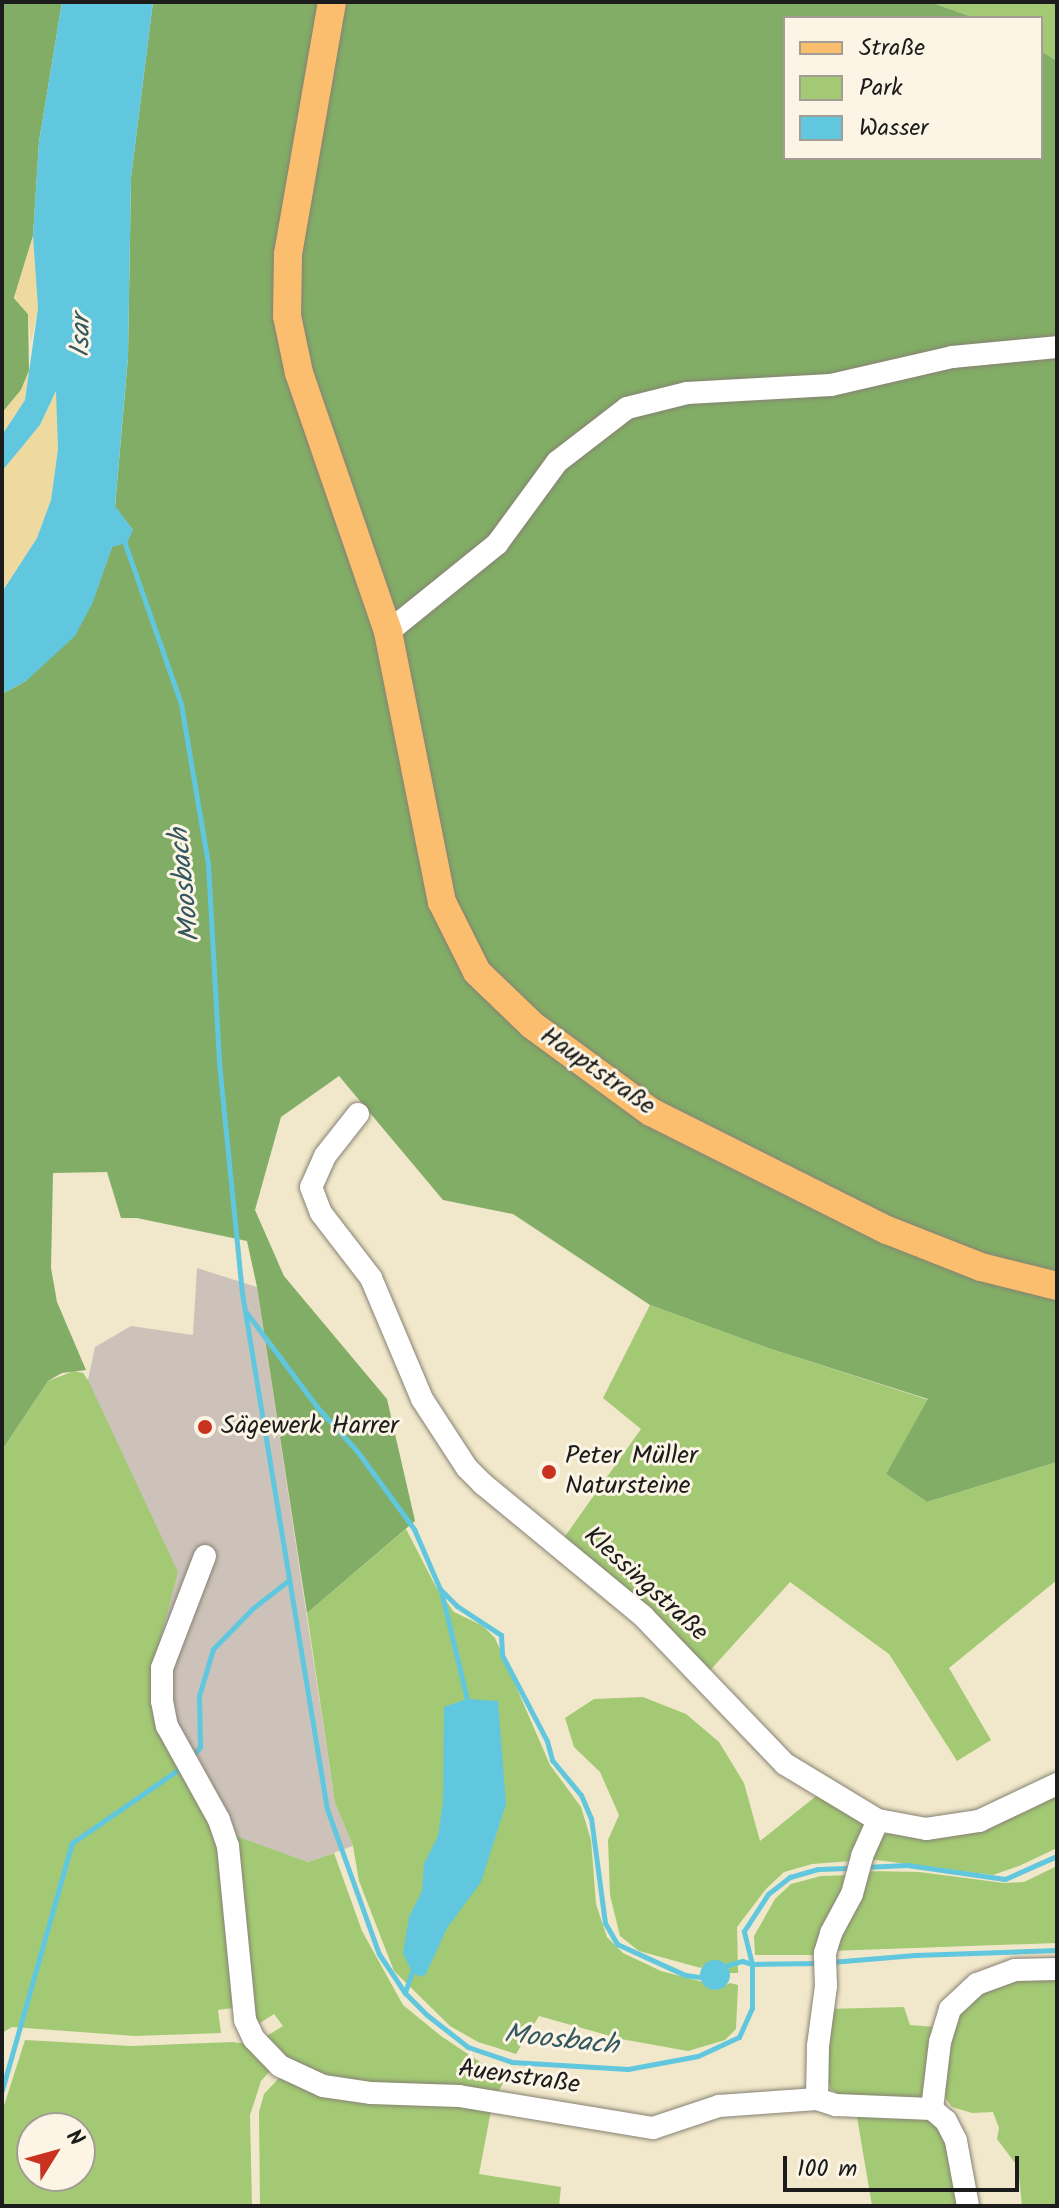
<!DOCTYPE html>
<html>
<head>
<meta charset="utf-8">
<style>
	body { margin:0 }
	#map { position:relative; width:1059px; height:2208px; overflow:hidden; background:#f1e7ca; font-family:Kalam,sans-serif }
	div>[style] { position:absolute }
	[style*='--x'] { left:calc(var(--x)*1px); top:calc(var(--y)*1px); width:calc(var(--w)*1px); rotate:calc(var(--a)*1deg) }
	.industrial>* { inset:0; background:#cdc2b9 }
	.green>* { inset:0; background:#a3c974 }
	.forest>* { inset:0; background:#82ad66 }
	.sand>* { inset:0; background:#eeda9e }
	.water>* { inset:0; background:#61c7de }
	.round { border-radius:50% }
	.stream>* { height:5px; margin:-2.5px; padding:0 2.5px; transform-origin:2.5px; border-radius:2.5px; background:#61c7de }
	.roads { filter:drop-shadow(0 0 2px #868273) drop-shadow(0 0 2px #868273) }
	.minor>* { height:22px; margin:-11px; padding:0 11px; transform-origin:11px; border-radius:11px; background:#fff }
	.major>* { height:28px; margin:-14px; padding:0 14px; transform-origin:14px; border-radius:14px; background:#fbbe6e }
	.dots>* { width:22px; height:22px; translate:-50% -50%; box-sizing:border-box; border:4px solid #fcf5e5; border-radius:50% }
	span { translate:-50% -50%; white-space:nowrap; text-align:center; line-height:1.15; -webkit-text-stroke:6px #fcf5e5; paint-order:stroke }
	.street-label { font-size:26px; color:#1c1c1c }
	.poi-label { font-size:26px; color:#1c1c1c }
	.left { translate:0 -50%; text-align:left }
	.water-label { font-size:28px; color:#345860; font-style:italic }
	.frame { position:absolute; inset:0; border:4px solid #1c1c1c; pointer-events:none }
	.legend { position:absolute; left:783px; top:16px; width:260px; height:144px; box-sizing:border-box; background:#fcf5e5; border:2px solid #a29e95; margin:0; padding:10px 14px; list-style:none; font-size:24px; color:#1c1c1c }
	.legend li { display:flex; align-items:center; gap:16px; height:40px }
	.legend b { width:40px; border:2px solid #a29e95 }
	.north { position:absolute; left:16px; top:2112px; width:80px; height:80px; box-sizing:border-box; background:#fcf5e5; border:2px solid #a29e95; border-radius:50%; rotate:53deg; font-size:22px; font-weight:700; line-height:32px; text-align:center; color:#1c1c1c }
	.north::after { content:''; display:block; margin:auto; width:28px; height:36px; background:#c8321e; clip-path:polygon(50% 0,100% 100%,50% 72%,0 100%) }
	.scale { position:absolute; left:783px; top:2156px; width:236px; height:36px; box-sizing:border-box; border:4px solid #1c1c1c; border-top:0; padding-left:10px; font-size:24px; line-height:28px; white-space:nowrap; color:#1c1c1c; -webkit-text-stroke:6px #fcf5e5; paint-order:stroke }
</style>
</head>
<body>
<div id="map">
	<div class="industrial">
		<div style="clip-path:polygon(197px 1268px,257px 1287px,335px 1803px,353px 1846px,308px 1862px,214px 1829px,168px 1773px,88px 1380px,95px 1347px,131px 1326px,193px 1335px)"></div>
	</div>
	<div class="green">
		<div style="clip-path:polygon(930px 2px,1057px 2px,1057px 61px,1041px 51px,1041px 18px,975px 18px)"></div>
		<div style="clip-path:polygon(650px 1305px,771px 1349px,929px 1400px,886px 1474px,927px 1502px,1057px 1462px,1057px 1580px,949px 1668px,991px 1740px,957px 1761px,889px 1654px,790px 1582px,705px 1676px,561px 1542px,641px 1429px,603px 1398px)"></div>
		<div style="clip-path:polygon(74px 1371px,83px 1373px,88px 1380px,178px 1572px,153px 1666px,171px 1749px,168px 1752px,215px 1820px,240px 2007px,218px 2010px,221px 2033px,135px 2036px,12px 2027px,2px 2033px,2px 1450px,48px 1381px)"></div>
		<div style="clip-path:polygon(406px 1529px,436px 1587px,454px 1612px,483px 1626px,495px 1638px,550px 1765px,581px 1807px,591px 1840px,596px 1904px,607px 1937px,623px 1953px,661px 1971px,703px 1982px,717px 1990px,730px 1983px,738px 1985px,736px 2029px,725px 2040px,688px 2051px,621px 2039px,539px 2016px,516px 2054px,478px 2042px,450px 2026px,394px 1971px,359px 1881px,353px 1846px,335px 1803px,307px 1613px)"></div>
		<div style="clip-path:polygon(643px 1697px,686px 1714px,719px 1742px,744px 1783px,760px 1841px,821px 1792px,866px 1825px,851px 1861px,812px 1864px,784px 1872px,766px 1889px,737px 1927px,738px 1973px,729px 1973px,728px 1965px,718px 1963px,709px 1961px,701px 1968px,639px 1951px,620px 1936px,610px 1895px,608px 1840px,619px 1815px,600px 1772px,574px 1747px,565px 1718px,594px 1699px)"></div>
		<div style="clip-path:polygon(1057px 1795px,1057px 1848px,1019px 1866px,993px 1875px,869px 1859px,881px 1837px,894px 1830px,976px 1830px,1026px 1812px)"></div>
		<div style="clip-path:polygon(233px 1835px,308px 1862px,334px 1853px,362px 1931px,403px 2005px,441px 2036px,483px 2064px,511px 2069px,497px 2094px,326px 2083px,292px 2066px,265px 2037px,283px 2026px,274px 2014px,260px 2023px,254px 2017px)"></div>
		<div style="clip-path:polygon(1057px 1866px,1057px 1943px,830px 1951px,868px 1871px,919px 1872px,1004px 1883px,1024px 1882px)"></div>
		<div style="clip-path:polygon(852px 1875px,818px 1955px,755px 1955px,754px 1936px,775px 1899px,791px 1884px,821px 1876px)"></div>
		<div style="clip-path:polygon(1009px 1980px,1057px 1980px,1057px 2206px,1022px 2206px,1018px 2167px,997px 2139px,999px 2128px,993px 2112px,972px 2113px,952px 2107px,945px 2098px,945px 2063px,959px 2005px)"></div>
		<div style="clip-path:polygon(904px 2007px,910px 2025px,936px 2027px,925px 2097px,917px 2100px,846px 2098px,832px 2090px,826px 2080px,828px 2009px)"></div>
		<div style="clip-path:polygon(evenodd,25px 2040px,131px 2046px,232px 2042px,255px 2045px,271px 2070px,261px 2081px,250px 2115px,252px 2206px,2px 2206px,2px 2112px,25px 2040px,32px 2128px,80px 2128px,80px 2176px,32px 2176px,32px 2128px)"></div>
		<div style="clip-path:polygon(280px 2077px,492px 2105px,479px 2174px,561px 2187px,559px 2206px,260px 2206px,259px 2112px,264px 2094px)"></div>
		<div style="clip-path:polygon(856px 2111px,926px 2117px,943px 2131px,962px 2206px,872px 2206px)"></div>
	</div>
	<div class="forest">
		<div style="clip-path:polygon(2px 2px,62px 2px,39px 142px,33px 236px,14px 298px,28px 314px,29px 371px,21px 390px,2px 413px)"></div>
		<div style="clip-path:polygon(153px 2px,930px 2px,975px 18px,785px 18px,785px 158px,1041px 158px,1041px 51px,1057px 61px,1057px 1462px,927px 1502px,886px 1474px,928px 1399px,771px 1349px,650px 1305px,513px 1214px,443px 1200px,339px 1076px,281px 1117px,255px 1210px,284px 1276px,387px 1399px,415px 1521px,307px 1613px,257px 1287px,247px 1241px,137px 1218px,121px 1218px,107px 1172px,53px 1173px,51px 1268px,57px 1302px,86px 1370px,62px 1373px,48px 1381px,2px 1450px,2px 694px,26px 681px,103px 572px,112px 547px,133px 530px,115px 507px,128px 357px,131px 178px)"></div>
	</div>
	<div class="sand">
		<div style="clip-path:polygon(33px 236px,38px 308px,31px 342px,28px 314px,14px 298px)"></div>
		<div style="clip-path:polygon(29px 371px,25px 400px,2px 435px,2px 413px,21px 390px)"></div>
		<div style="clip-path:polygon(57px 389px,58px 449px,51px 500px,37px 538px,2px 592px,2px 471px,40px 425px)"></div>
	</div>
	<div class="water">
		<div style="clip-path:polygon(62px 2px,153px 2px,131px 178px,128px 357px,115px 506px,133px 530px,127px 543px,112px 547px,93px 602px,75px 636px,26px 681px,2px 694px,2px 592px,37px 538px,51px 500px,58px 449px,56px 391px,40px 425px,2px 471px,2px 435px,25px 400px,38px 308px,33px 236px,39px 142px)"></div>
		<div style="clip-path:polygon(467px 1699px,498px 1701px,506px 1804px,481px 1882px,447px 1928px,426px 1974px,421px 1977px,412px 1972px,403px 1953px,409px 1917px,422px 1891px,424px 1864px,438px 1836px,443px 1802px,444px 1707px)"></div>
		<div class="round" style="left:700px;top:1960px;width:30px;height:30px"></div>
	</div>
	<div class="stream">
		<div style="--x:123;--y:538;--w:176;--a:70.7"></div>
		<div style="--x:181;--y:704;--w:162;--a:80.4"></div>
		<div style="--x:208;--y:864;--w:199;--a:86.8"></div>
		<div style="--x:219;--y:1063;--w:231;--a:84.3"></div>
		<div style="--x:242;--y:1293;--w:523;--a:80.65"></div>
		<div style="--x:327;--y:1809;--w:154;--a:70.3"></div>
		<div style="--x:379;--y:1954;--w:47;--a:56.3"></div>
		<div style="--x:405;--y:1993;--w:31;--a:45"></div>
		<div style="--x:427;--y:2015;--w:52;--a:38"></div>
		<div style="--x:468;--y:2047;--w:46;--a:18.8"></div>
		<div style="--x:512;--y:2062;--w:116;--a:3.5"></div>
		<div style="--x:628;--y:2069;--w:71;--a:-10.5"></div>
		<div style="--x:698;--y:2056;--w:45;--a:-24.9"></div>
		<div style="--x:739;--y:2037;--w:32;--a:-66"></div>
		<div style="--x:752;--y:2008;--w:44;--a:-90"></div>
		<div style="--x:752;--y:1964;--w:34;--a:-104"></div>
		<div style="--x:744;--y:1931;--w:44;--a:-57"></div>
		<div style="--x:768;--y:1894;--w:28;--a:-38"></div>
		<div style="--x:790;--y:1877;--w:29;--a:-16"></div>
		<div style="--x:818;--y:1869;--w:36;--a:-2"></div>
		<div style="--x:246;--y:1312;--w:119;--a:53.2"></div>
		<div style="--x:317;--y:1407;--w:59;--a:47.7"></div>
		<div style="--x:357;--y:1451;--w:97;--a:53.8"></div>
		<div style="--x:414;--y:1529;--w:65;--a:66.6"></div>
		<div style="--x:440;--y:1589;--w:24;--a:45"></div>
		<div style="--x:457;--y:1606;--w:53;--a:33.4"></div>
		<div style="--x:501;--y:1635;--w:20;--a:87"></div>
		<div style="--x:502;--y:1655;--w:97;--a:62.4"></div>
		<div style="--x:547;--y:1741;--w:20;--a:75"></div>
		<div style="--x:552;--y:1760;--w:45;--a:50.4"></div>
		<div style="--x:581;--y:1795;--w:25;--a:67"></div>
		<div style="--x:591;--y:1818;--w:106;--a:82.4"></div>
		<div style="--x:605;--y:1923;--w:24;--a:60"></div>
		<div style="--x:617;--y:1944;--w:75;--a:24.5"></div>
		<div style="--x:685;--y:1975;--w:15;--a:8"></div>
		<div style="--x:441;--y:1591;--w:111;--a:76.5"></div>
		<div style="--x:192;--y:1757;--w:13;--a:-51"></div>
		<div style="--x:200;--y:1747;--w:51;--a:-91.1"></div>
		<div style="--x:199;--y:1696;--w:49;--a:-73.4"></div>
		<div style="--x:213;--y:1649;--w:57;--a:-45.7"></div>
		<div style="--x:253;--y:1608;--w:46;--a:-37.9"></div>
		<div style="--x:864;--y:1867;--w:43;--a:-2.7"></div>
		<div style="--x:907;--y:1865;--w:99;--a:8.1"></div>
		<div style="--x:1005;--y:1879;--w:57;--a:-23.9"></div>
		<div style="--x:831;--y:1962;--w:84;--a:-4.8"></div>
		<div style="--x:915;--y:1955;--w:142;--a:-2"></div>
		<div style="--x:728;--y:1965;--w:15;--a:-16"></div>
		<div style="--x:742;--y:1961;--w:10;--a:17"></div>
		<div style="--x:752;--y:1964;--w:69;--a:-0.8"></div>
		<div style="--x:405;--y:1992;--w:21;--a:-71"></div>
		<div style="--x:2;--y:2090;--w:257;--a:-74.2"></div>
		<div style="--x:72;--y:1843;--w:134;--a:-34.6"></div>
	</div>
	<div class="roads">
		<div class="minor">
			<div style="--x:388;--y:632;--w:140;--a:-38.9"></div>
			<div style="--x:497;--y:544;--w:102;--a:-53.8"></div>
			<div style="--x:557;--y:462;--w:88;--a:-37.6"></div>
			<div style="--x:627;--y:408;--w:62;--a:-14"></div>
			<div style="--x:687;--y:393;--w:144;--a:-3.2"></div>
			<div style="--x:831;--y:385;--w:124;--a:-13"></div>
			<div style="--x:952;--y:357;--w:105;--a:-5.4"></div>
			<div style="--x:358;--y:1114;--w:53;--a:128.2"></div>
			<div style="--x:325;--y:1156;--w:34;--a:114"></div>
			<div style="--x:311;--y:1187;--w:28;--a:69"></div>
			<div style="--x:321;--y:1213;--w:82;--a:52.4"></div>
			<div style="--x:371;--y:1278;--w:131;--a:67.1"></div>
			<div style="--x:422;--y:1399;--w:82;--a:56.9"></div>
			<div style="--x:467;--y:1468;--w:23;--a:45"></div>
			<div style="--x:483;--y:1484;--w:207;--a:39.5"></div>
			<div style="--x:643;--y:1616;--w:205;--a:46.2"></div>
			<div style="--x:785;--y:1764;--w:109;--a:31.1"></div>
			<div style="--x:878;--y:1820;--w:49;--a:10.6"></div>
			<div style="--x:926;--y:1829;--w:54;--a:-8.6"></div>
			<div style="--x:979;--y:1821;--w:86;--a:-25.4"></div>
			<div style="--x:205;--y:1556;--w:120;--a:111"></div>
			<div style="--x:162;--y:1668;--w:33;--a:90"></div>
			<div style="--x:162;--y:1701;--w:25;--a:79"></div>
			<div style="--x:167;--y:1726;--w:107;--a:61"></div>
			<div style="--x:219;--y:1820;--w:28;--a:71"></div>
			<div style="--x:228;--y:1846;--w:175;--a:84.4"></div>
			<div style="--x:245;--y:2020;--w:21;--a:65"></div>
			<div style="--x:254;--y:2039;--w:37;--a:46"></div>
			<div style="--x:280;--y:2066;--w:47;--a:24.9"></div>
			<div style="--x:323;--y:2086;--w:49;--a:8.3"></div>
			<div style="--x:371;--y:2093;--w:88;--a:2"></div>
			<div style="--x:459;--y:2096;--w:197;--a:9.4"></div>
			<div style="--x:653;--y:2128;--w:70;--a:-18.4"></div>
			<div style="--x:719;--y:2106;--w:98;--a:-4.1"></div>
			<div style="--x:817;--y:2099;--w:20;--a:18"></div>
			<div style="--x:836;--y:2105;--w:96;--a:2.4"></div>
			<div style="--x:932;--y:2109;--w:18;--a:41"></div>
			<div style="--x:946;--y:2121;--w:22;--a:63"></div>
			<div style="--x:956;--y:2141;--w:66;--a:79.5"></div>
			<div style="--x:817;--y:2099;--w:53;--a:-88.9"></div>
			<div style="--x:818;--y:2046;--w:61;--a:-82.4"></div>
			<div style="--x:826;--y:1986;--w:33;--a:-92"></div>
			<div style="--x:825;--y:1953;--w:21;--a:-73"></div>
			<div style="--x:831;--y:1933;--w:44;--a:-61.7"></div>
			<div style="--x:852;--y:1894;--w:39;--a:-75"></div>
			<div style="--x:862;--y:1856;--w:39;--a:-66"></div>
			<div style="--x:932;--y:2109;--w:67;--a:-83.2"></div>
			<div style="--x:940;--y:2042;--w:34;--a:-73"></div>
			<div style="--x:950;--y:2009;--w:37;--a:-43"></div>
			<div style="--x:977;--y:1984;--w:40;--a:-20.2"></div>
			<div style="--x:1015;--y:1970;--w:42;--a:-1.4"></div>
		</div>
		<div class="major">
			<div style="--x:332;--y:2;--w:256;--a:99.9"></div>
			<div style="--x:288;--y:254;--w:62;--a:90.9"></div>
			<div style="--x:287;--y:316;--w:58;--a:78.1"></div>
			<div style="--x:299;--y:373;--w:274;--a:71"></div>
			<div style="--x:388;--y:632;--w:275;--a:78.7"></div>
			<div style="--x:442;--y:902;--w:78;--a:63.4"></div>
			<div style="--x:477;--y:972;--w:76;--a:43.9"></div>
			<div style="--x:532;--y:1025;--w:147;--a:36.2"></div>
			<div style="--x:651;--y:1112;--w:264;--a:26.6"></div>
			<div style="--x:887;--y:1230;--w:101;--a:21.5"></div>
			<div style="--x:981;--y:1267;--w:78;--a:14"></div>
		</div>
	</div>
	<div class="dots">
		<div style="left:205px;top:1427px;background:#c8321e"></div>
		<div style="left:549px;top:1472px;background:#c8321e"></div>
	</div>
	<div class="street-label">
		<span style="left:597px;top:1072px;rotate:35deg">Hauptstraße</span>
		<span style="left:645px;top:1585px;rotate:42deg">Klessingstraße</span>
		<span style="left:519px;top:2078px;rotate:8deg">Auenstraße</span>
	</div>
	<div class="poi-label">
		<span class="left" style="left:221px;top:1427px">Sägewerk Harrer</span>
		<span class="left" style="left:565px;top:1472px">Peter Müller<br>Natursteine</span>
	</div>
	<div class="water-label">
		<span style="left:82px;top:336px;rotate:-89deg">Isar</span>
		<span style="left:186px;top:885px;rotate:-96deg">Moosbach</span>
		<span style="left:561px;top:2041px;rotate:6deg">Moosbach</span>
	</div>
	<div class="frame"></div>
	<ul class="legend">
	<li><b style="height:10px;background:#fbbe6e"></b>Straße</li>
	<li><b style="height:22px;background:#a3c974"></b>Park</li>
	<li><b style="height:22px;background:#61c7de"></b>Wasser</li>
	</ul>
	<div class="north">N</div>
	<div class="scale">100 m</div>
</div>
</body>
</html>
